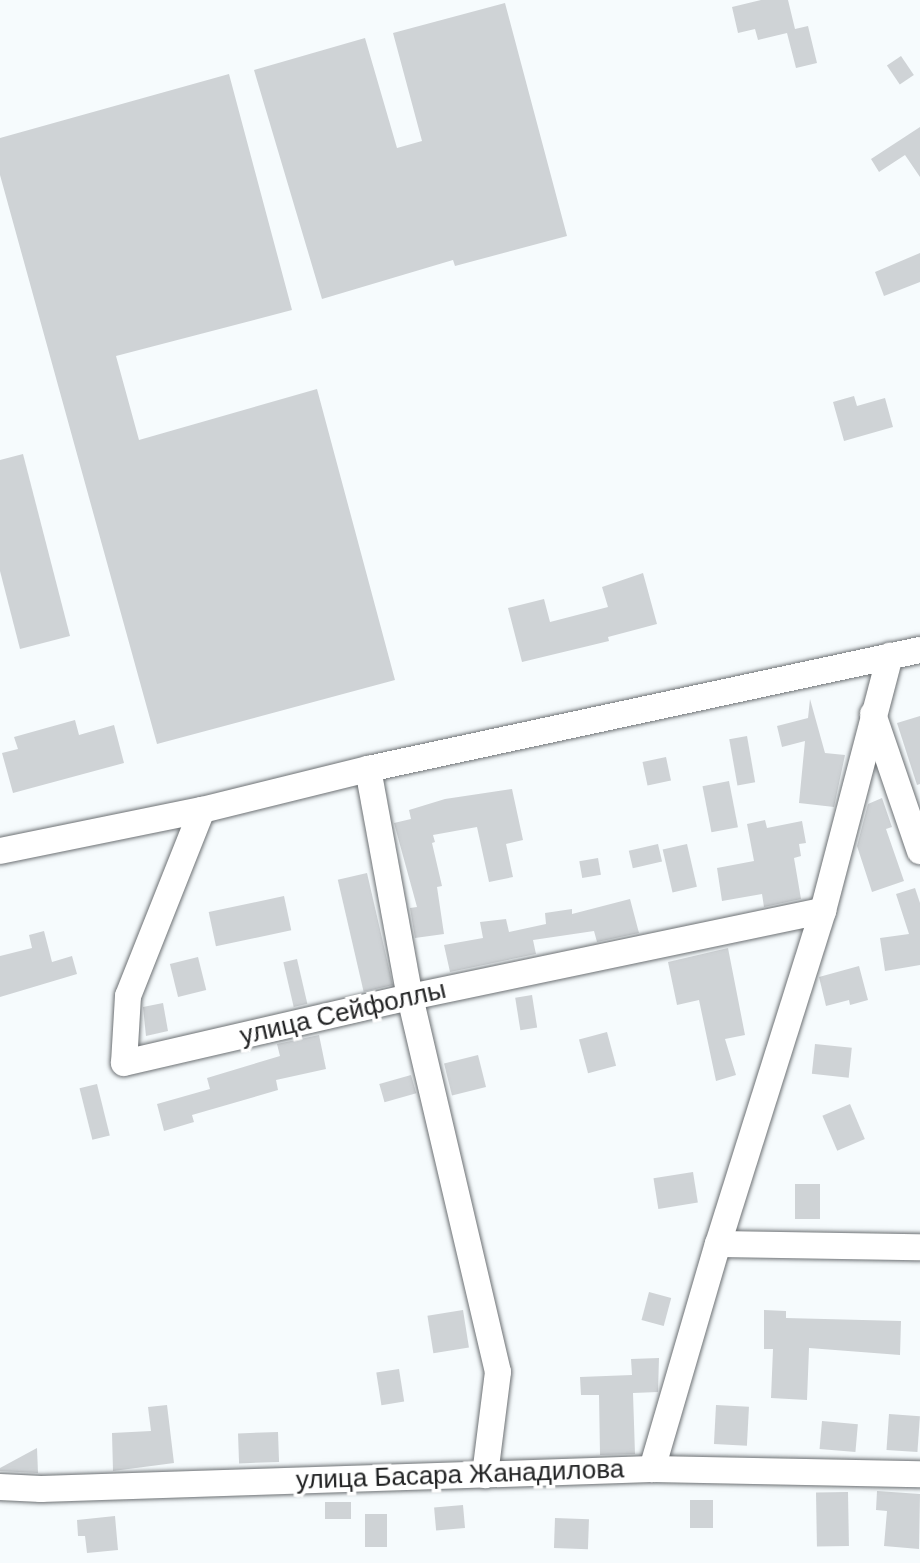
<!DOCTYPE html>
<html>
<head>
<meta charset="utf-8">
<style>
	body { margin:0 }
	#map { position:relative; width:920px; height:1563px; overflow:hidden; background:#f6fbfd; font-family:"DM Sans",sans-serif }
	div>[style] { position:absolute }
	[style*='--x'] { left:calc(var(--x)*1px); top:calc(var(--y)*1px); width:calc(var(--w)*1px); rotate:calc(var(--a)*1deg) }
	.building>* { inset:0; background:#cfd3d6; transform-origin:0 0 }
	.roads { filter:drop-shadow(0 0 2px #6d7174) drop-shadow(0 0 2px #6d7174) }
	.minor>* { height:26px; margin:-13px; padding:0 13px; transform-origin:13px; border-radius:13px; background:#fff }
	span { translate:-50% -50%; white-space:nowrap; text-align:center; line-height:1.15; -webkit-text-stroke:7px #fff; paint-order:stroke }
	.street-label { font-size:26px; color:#222324 }
</style>
</head>
<body>
<div id="map">
	<div class="building">
		<div style="clip-path:polygon(761px 0,788px 0,795px 29px,808px 26px,817px 63px,796px 68px,787px 33px,758px 40px,755px 29px,738px 33px,732px 7px)"></div>
		<div style="clip-path:polygon(505px 3px,567px 236px,455px 266px,453px 260px,322px 299px,254px 70px,365px 38px,397px 148px,422px 141px,393px 33px)"></div>
		<div style="left:901px;top:56px;width:23px;height:17px;rotate:56deg"></div>
		<div style="clip-path:polygon(229px 74px,292px 310px,116px 356px,139px 440px,317px 389px,395px 680px,157px 744px,0 175px,0 138px)"></div>
		<div style="clip-path:polygon(920px 127px,920px 177px,905px 155px,879px 172px,871px 159px)"></div>
		<div style="clip-path:polygon(920px 253px,920px 282px,884px 296px,875px 272px)"></div>
		<div style="clip-path:polygon(854px 396px,857px 406px,885px 398px,893px 427px,844px 441px,833px 402px)"></div>
		<div style="clip-path:polygon(23px 454px,70px 636px,20px 649px,0 571px,0 460px)"></div>
		<div style="clip-path:polygon(643px 573px,657px 624px,608px 637px,609px 641px,522px 662px,508px 608px,544px 599px,550px 622px,608px 607px,602px 587px)"></div>
		<div style="clip-path:polygon(810px 699px,825px 753px,845px 755px,834px 807px,799px 803px,805px 741px,782px 747px,777px 726px,808px 718px)"></div>
		<div style="clip-path:polygon(920px 716px,920px 784px,917px 785px,897px 723px)"></div>
		<div style="clip-path:polygon(75px 720px,79px 735px,114px 725px,124px 763px,13px 793px,2px 753px,18px 749px,14px 737px)"></div>
		<div style="left:747px;top:736px;width:47px;height:18px;rotate:80deg"></div>
		<div style="left:666px;top:757px;width:24px;height:24px;rotate:78deg"></div>
		<div style="left:729px;top:781px;width:47px;height:27px;rotate:79deg"></div>
		<div style="clip-path:polygon(512px 789px,523px 840px,506px 844px,513px 877px,489px 882px,477px 827px,433px 835px,435px 842px,432px 843px,442px 886px,437px 887px,444px 934px,415px 938px,410px 908px,417px 907px,394px 823px,411px 819px,409px 810px,445px 799px)"></div>
		<div style="clip-path:polygon(882px 798px,892px 827px,886px 829px,904px 881px,872px 892px,857px 846px,868px 804px)"></div>
		<div style="clip-path:polygon(765px 820px,767px 828px,802px 821px,806px 843px,799px 844px,801px 856px,794px 858px,801px 899px,764px 907px,762px 894px,722px 901px,717px 868px,754px 861px,747px 824px)"></div>
		<div style="left:658px;top:844px;width:18px;height:30px;rotate:77deg"></div>
		<div style="left:687px;top:844px;width:44px;height:25px;rotate:77deg"></div>
		<div style="left:598px;top:858px;width:17px;height:19px;rotate:80deg"></div>
		<div style="left:367px;top:873px;width:115px;height:30px;rotate:77deg"></div>
		<div style="clip-path:polygon(915px 888px,920px 903px,920px 965px,885px 971px,880px 938px,909px 934px,896px 894px)"></div>
		<div style="left:284px;top:896px;width:35px;height:77px;rotate:78deg"></div>
		<div style="clip-path:polygon(630px 899px,639px 933px,597px 942px,594px 931px,533px 940px,536px 954px,450px 972px,444px 945px,483px 938px,480px 922px,506px 919px,509px 932px,546px 924px,545px 913px,572px 909px,572px 914px)"></div>
		<div style="clip-path:polygon(44px 931px,52px 962px,72px 956px,77px 974px,0 997px,0 956px,32px 948px,29px 935px)"></div>
		<div style="clip-path:polygon(728px 948px,745px 1035px,725px 1039px,736px 1075px,716px 1081px,699px 1000px,677px 1005px,668px 962px)"></div>
		<div style="left:198px;top:957px;width:34px;height:29px;rotate:76deg"></div>
		<div style="left:297px;top:959px;width:46px;height:14px;rotate:77deg"></div>
		<div style="clip-path:polygon(859px 966px,868px 1000px,850px 1005px,849px 1000px,826px 1006px,819px 977px)"></div>
		<div style="left:532px;top:995px;width:33px;height:17px;rotate:81deg"></div>
		<div style="clip-path:polygon(163px 1003px,168px 1031px,146px 1036px,143px 1007px)"></div>
		<div style="left:607px;top:1032px;width:35px;height:29px;rotate:75deg"></div>
		<div style="clip-path:polygon(319px 1035px,326px 1069px,276px 1080px,278px 1090px,192px 1115px,194px 1122px,164px 1131px,157px 1104px,210px 1089px,207px 1078px,280px 1056px,277px 1044px)"></div>
		<div style="left:815px;top:1044px;width:37px;height:30px;rotate:6deg"></div>
		<div style="left:478px;top:1055px;width:33px;height:35px;rotate:76deg"></div>
		<div style="left:411px;top:1075px;width:19px;height:33px;rotate:74deg"></div>
		<div style="left:97px;top:1084px;width:53px;height:18px;rotate:76deg"></div>
		<div style="left:850px;top:1104px;width:38px;height:30px;rotate:67deg"></div>
		<div style="left:693px;top:1172px;width:31px;height:40px;rotate:81deg"></div>
		<div style="left:795px;top:1184px;width:25px;height:35px"></div>
		<div style="left:649px;top:1292px;width:23px;height:29px;rotate:15deg"></div>
		<div style="left:463px;top:1310px;width:38px;height:36px;rotate:81deg"></div>
		<div style="clip-path:polygon(764px 1310px,786px 1311px,786px 1318px,901px 1321px,900px 1355px,809px 1348px,807px 1400px,771px 1398px,773px 1349px,764px 1349px)"></div>
		<div style="clip-path:polygon(659px 1358px,658px 1392px,633px 1393px,635px 1454px,600px 1455px,599px 1395px,581px 1395px,580px 1377px,632px 1375px,631px 1359px)"></div>
		<div style="left:399px;top:1369px;width:33px;height:23px;rotate:81deg"></div>
		<div style="clip-path:polygon(167px 1405px,174px 1463px,113px 1471px,112px 1433px,151px 1431px,148px 1407px)"></div>
		<div style="left:716px;top:1405px;width:33px;height:39px;rotate:3deg"></div>
		<div style="left:889px;top:1414px;width:31px;height:36px;rotate:4deg"></div>
		<div style="left:822px;top:1421px;width:36px;height:28px;rotate:5deg"></div>
		<div style="left:278px;top:1432px;width:30px;height:40px;rotate:88deg"></div>
		<div style="clip-path:polygon(37px 1448px,38px 1473px,0 1471px,0 1468px)"></div>
		<div style="clip-path:polygon(877px 1491px,920px 1494px,919px 1549px,884px 1546px,887px 1511px,876px 1510px)"></div>
		<div style="left:848px;top:1492px;width:54px;height:32px;rotate:89deg"></div>
		<div style="left:690px;top:1500px;width:23px;height:28px"></div>
		<div style="left:351px;top:1502px;width:17px;height:26px;rotate:90deg"></div>
		<div style="left:463px;top:1505px;width:23px;height:29px;rotate:85deg"></div>
		<div style="left:365px;top:1514px;width:22px;height:33px"></div>
		<div style="clip-path:polygon(115px 1516px,118px 1550px,87px 1553px,85px 1536px,78px 1536px,77px 1520px)"></div>
		<div style="left:555px;top:1518px;width:34px;height:30px;rotate:2deg"></div>
	</div>
	<div class="roads">
		<div class="minor">
			<div style="--x:873;--y:714;--w:145;--a:71.1"></div>
			<div style="--x:368;--y:769;--w:232;--a:79.6"></div>
			<div style="--x:410;--y:997;--w:385;--a:76.8"></div>
			<div style="--x:498;--y:1372;--w:104;--a:97.2"></div>
			<div style="--x:202;--y:810;--w:200;--a:111.7"></div>
			<div style="--x:128;--y:996;--w:67;--a:93.4"></div>
			<div style="--x:124;--y:1063;--w:294;--a:-13"></div>
			<div style="--x:410;--y:997;--w:422;--a:-11.8"></div>
			<div style="--x:0;--y:851;--w:206;--a:-11.5"></div>
			<div style="--x:202;--y:810;--w:171;--a:-13.9"></div>
			<div style="--x:368;--y:769;--w:565;--a:-12.17"></div>
			<div style="--x:718;--y:1244;--w:202;--a:0.9"></div>
			<div style="--x:652;--y:1469;--w:234;--a:-73.7"></div>
			<div style="--x:718;--y:1244;--w:349;--a:-72.5"></div>
			<div style="--x:823;--y:911;--w:264;--a:-75.3"></div>
			<div style="--x:0;--y:1487;--w:41;--a:2.8"></div>
			<div style="--x:41;--y:1489;--w:611;--a:-1.87"></div>
			<div style="--x:652;--y:1469;--w:268;--a:1.1"></div>
		</div>
	</div>
	<div class="street-label">
		<span style="left:343px;top:1013px;rotate:-13deg">улица Сейфоллы</span>
		<span style="left:460px;top:1475px;rotate:-2deg">улица Басара Жанадилова</span>
	</div>
</div>
</body>
</html>
